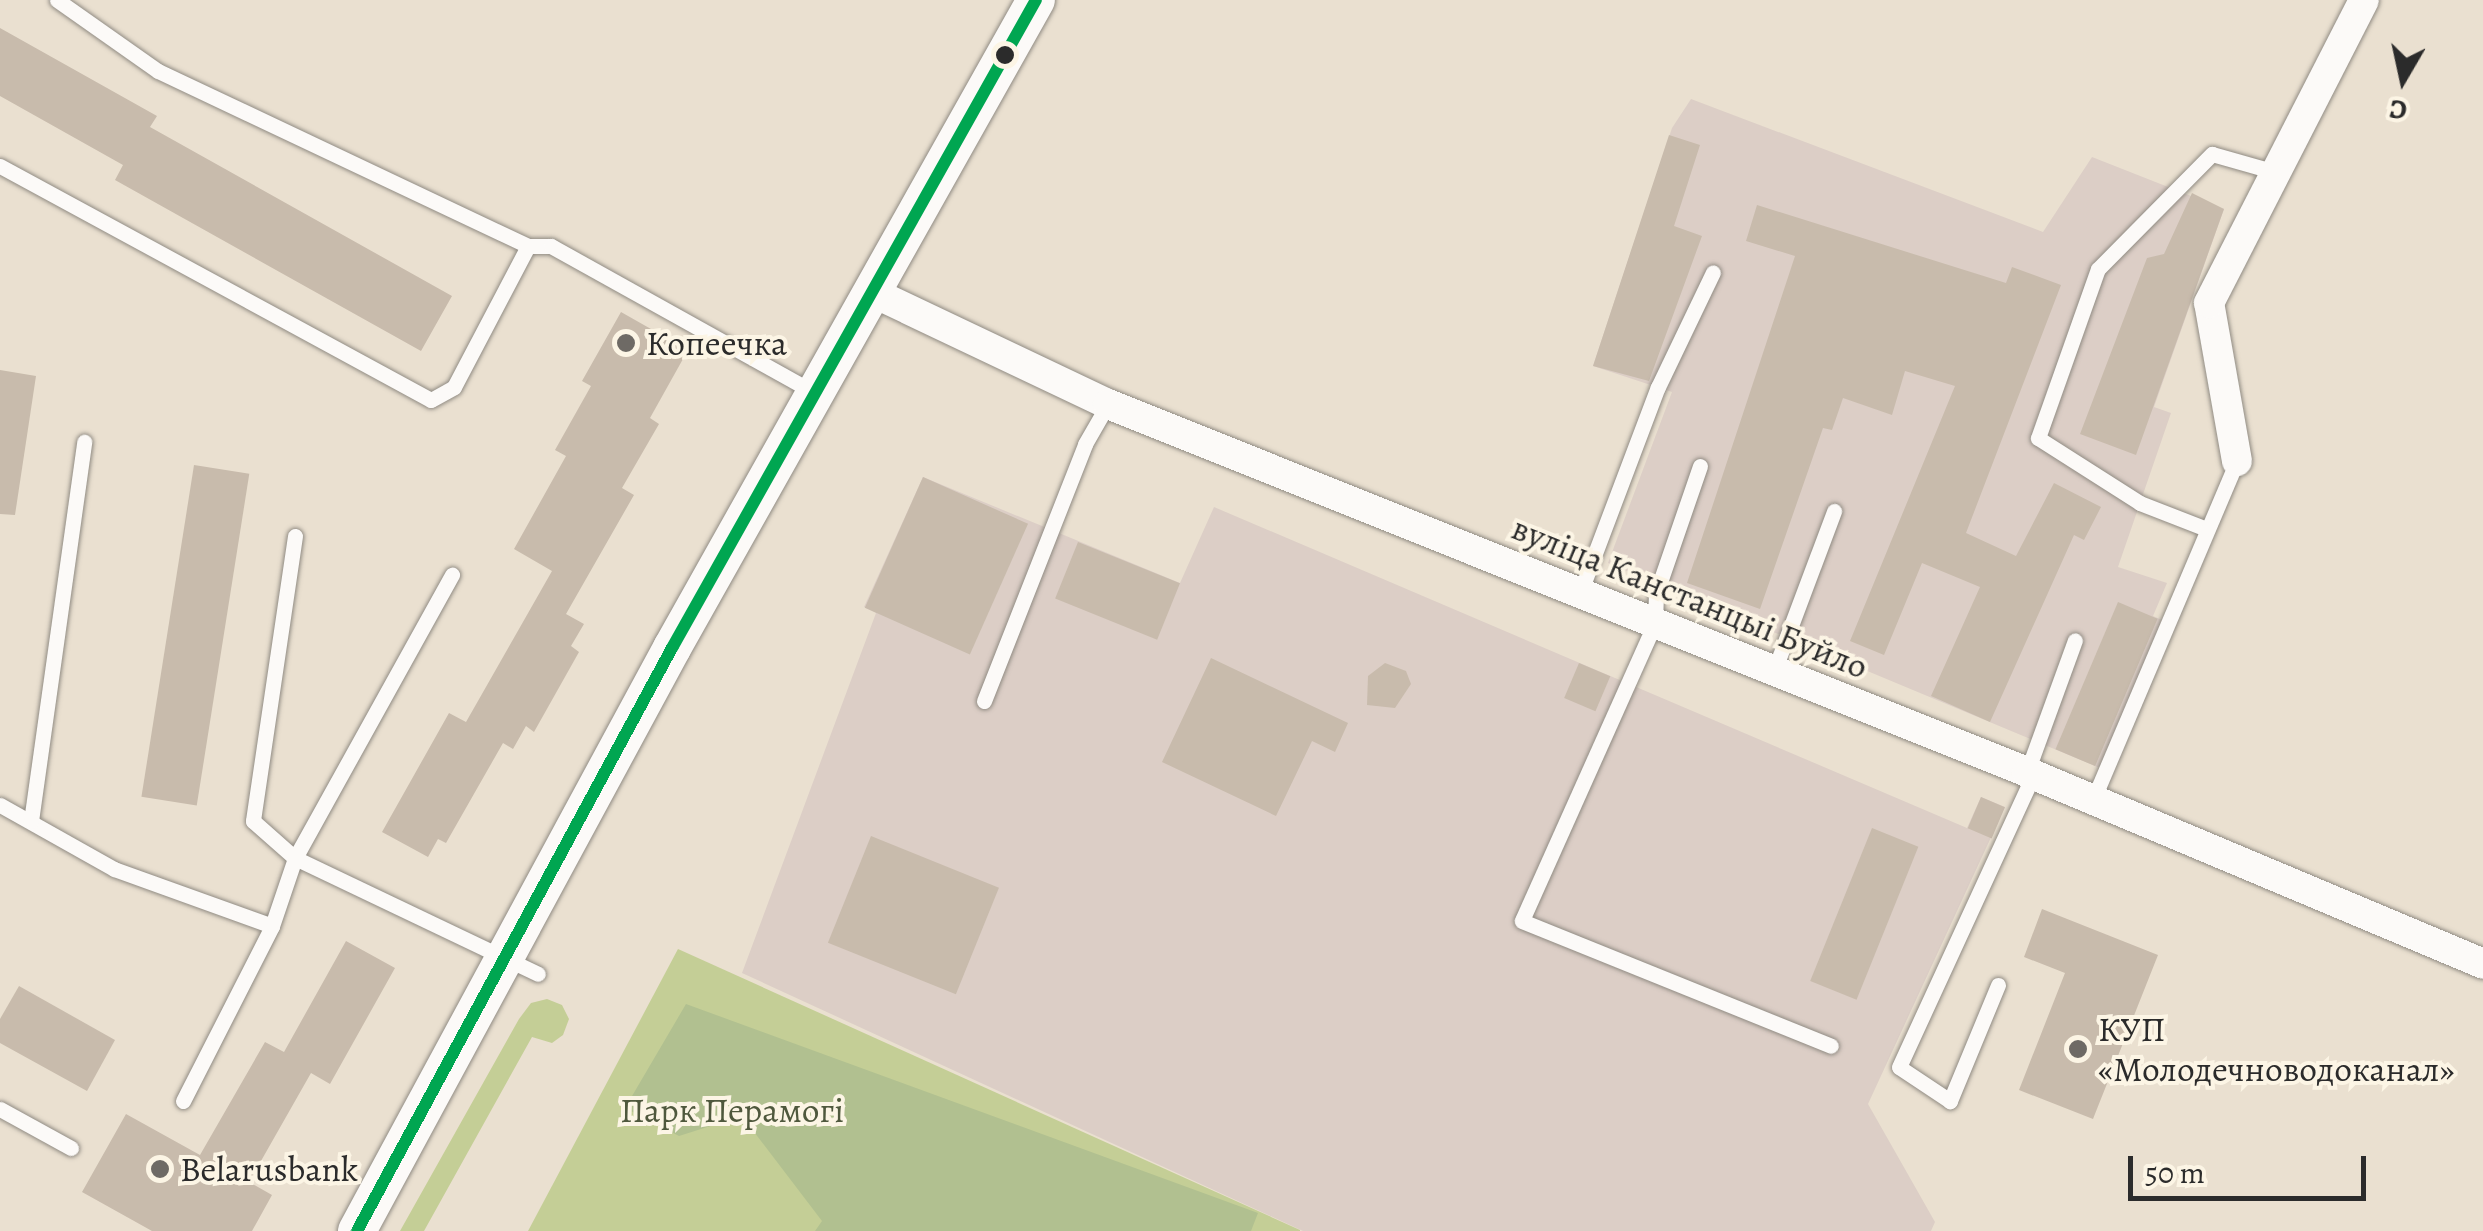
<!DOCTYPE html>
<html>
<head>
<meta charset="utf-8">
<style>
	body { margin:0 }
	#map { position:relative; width:2483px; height:1231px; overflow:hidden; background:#eae0d0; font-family:Alegreya,serif }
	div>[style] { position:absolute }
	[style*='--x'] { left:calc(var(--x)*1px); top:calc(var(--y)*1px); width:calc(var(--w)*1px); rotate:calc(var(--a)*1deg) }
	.industrial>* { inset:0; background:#dccec6 }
	.green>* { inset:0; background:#c4ce96 }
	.forest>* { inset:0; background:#b1c090 }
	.building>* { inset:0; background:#c8bbac; transform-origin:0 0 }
	.roads { filter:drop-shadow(0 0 2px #908b83) drop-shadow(0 0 2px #908b83) }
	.service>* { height:15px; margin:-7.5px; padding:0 7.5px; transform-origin:7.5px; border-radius:7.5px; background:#fcfaf8 }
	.minor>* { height:30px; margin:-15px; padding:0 15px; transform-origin:15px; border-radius:15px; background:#fcfaf8 }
	.tertiary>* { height:38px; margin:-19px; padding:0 19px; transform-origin:19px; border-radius:19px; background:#fcfaf8 }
	.bus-1>* { height:12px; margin:-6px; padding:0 6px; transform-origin:6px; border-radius:6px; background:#00a651 }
	.dots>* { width:28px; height:28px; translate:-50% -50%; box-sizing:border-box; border:5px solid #fcf5e5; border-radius:50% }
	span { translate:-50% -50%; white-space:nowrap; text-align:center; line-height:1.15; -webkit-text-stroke:8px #fcf5e5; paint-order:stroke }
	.poi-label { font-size:35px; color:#2b2b2b }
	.left { translate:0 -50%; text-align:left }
	.street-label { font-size:35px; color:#2b2b2b }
	.park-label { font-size:35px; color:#4f583d }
	.north { position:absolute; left:2353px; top:30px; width:100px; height:100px; -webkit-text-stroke:8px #fcf5e5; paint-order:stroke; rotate:189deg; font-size:28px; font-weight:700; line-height:40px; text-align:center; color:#2b2b2b }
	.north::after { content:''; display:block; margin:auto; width:35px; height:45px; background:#2b2b2b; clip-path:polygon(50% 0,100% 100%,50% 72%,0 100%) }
	.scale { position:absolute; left:2128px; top:1156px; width:238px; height:45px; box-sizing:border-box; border:5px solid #2b2b2b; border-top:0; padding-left:12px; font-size:30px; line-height:35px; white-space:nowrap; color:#2b2b2b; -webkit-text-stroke:8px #fcf5e5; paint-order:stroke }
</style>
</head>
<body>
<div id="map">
	<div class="industrial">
		<div style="clip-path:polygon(1691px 99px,2043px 232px,2092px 157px,2224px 209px,2154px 407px,2171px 413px,2118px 567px,2167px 583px,2153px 616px,2162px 620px,2100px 768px,1608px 563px,1672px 392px,1593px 366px,1672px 128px)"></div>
		<div style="clip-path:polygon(923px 477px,1180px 583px,1214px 507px,1967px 828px,1981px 797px,2005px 807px,1868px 1104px,1935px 1222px,1931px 1231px,1303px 1231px,742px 973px,876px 613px,864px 607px)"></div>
	</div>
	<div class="green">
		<div style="clip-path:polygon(678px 949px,1300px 1230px,1300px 1231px,528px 1231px)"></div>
		<div style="clip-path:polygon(547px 999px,562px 1005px,569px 1019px,563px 1035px,552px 1043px,532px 1037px,424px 1231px,400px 1231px,519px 1019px,531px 1003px)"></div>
	</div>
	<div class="forest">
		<div style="clip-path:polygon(686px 1004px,1258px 1213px,1251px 1231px,815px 1231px,822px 1221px,742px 1116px,679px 1136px,625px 1108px)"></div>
	</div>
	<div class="building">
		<div style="clip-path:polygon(0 28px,157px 116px,150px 127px,452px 296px,421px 351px,115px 180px,123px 165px,0 96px)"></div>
		<div style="clip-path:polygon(1669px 135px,1700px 145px,1674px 226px,1702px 236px,1649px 381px,1593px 366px)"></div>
		<div style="clip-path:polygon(2192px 193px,2224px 209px,2136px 455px,2080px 434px,2147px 258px,2164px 254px)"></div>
		<div style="clip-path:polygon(1757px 205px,2006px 283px,2012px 267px,2061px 285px,1966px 533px,2016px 556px,2054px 483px,2101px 507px,2084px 540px,2074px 535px,1990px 722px,1931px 696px,1980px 587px,1922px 563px,1884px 655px,1850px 641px,1955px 386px,1905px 371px,1892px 415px,1843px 398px,1832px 430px,1823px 428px,1760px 609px,1687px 583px,1795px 256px,1746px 241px)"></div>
		<div style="clip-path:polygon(621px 312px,688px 350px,650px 418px,659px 424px,622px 488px,634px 495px,566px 614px,584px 624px,571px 646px,579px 652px,534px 732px,526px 726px,513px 749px,503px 743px,446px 843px,438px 839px,428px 857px,382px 832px,449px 713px,466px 722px,552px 571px,514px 549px,566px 456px,555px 450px,591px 386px,582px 381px)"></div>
		<div style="clip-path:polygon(0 370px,36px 376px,15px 515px,0 514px)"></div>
		<div style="left:194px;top:465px;width:56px;height:336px;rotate:9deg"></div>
		<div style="left:923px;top:477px;width:115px;height:143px;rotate:24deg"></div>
		<div style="left:1078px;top:542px;width:110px;height:61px;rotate:22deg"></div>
		<div style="left:2118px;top:602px;width:43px;height:160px;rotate:23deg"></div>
		<div style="clip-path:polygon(1211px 658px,1348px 723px,1335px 752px,1312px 741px,1276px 816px,1162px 762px)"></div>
		<div style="clip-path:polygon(1385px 663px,1406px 671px,1411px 684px,1395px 708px,1367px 705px,1368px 676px)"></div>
		<div style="left:1579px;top:663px;width:34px;height:38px;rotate:23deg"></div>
		<div style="left:1981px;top:797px;width:26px;height:34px;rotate:23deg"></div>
		<div style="left:1872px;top:828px;width:50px;height:165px;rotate:22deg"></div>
		<div style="left:871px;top:836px;width:138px;height:115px;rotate:22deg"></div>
		<div style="clip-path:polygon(2042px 909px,2158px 955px,2093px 1119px,2019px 1090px,2065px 973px,2024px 957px)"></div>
		<div style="clip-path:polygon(346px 941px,395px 968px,330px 1084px,311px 1073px,249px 1182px,272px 1195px,252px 1231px,152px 1231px,82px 1192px,126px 1114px,200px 1155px,265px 1042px,284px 1052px)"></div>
		<div style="clip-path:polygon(19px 986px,115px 1040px,87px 1091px,0 1043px,0 1019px)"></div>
	</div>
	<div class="roads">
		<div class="service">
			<div style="--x:57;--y:0;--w:123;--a:35.1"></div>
			<div style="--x:158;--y:71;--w:409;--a:25.3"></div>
			<div style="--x:0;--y:166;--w:490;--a:28.5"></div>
			<div style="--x:431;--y:400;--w:26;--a:-29"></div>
			<div style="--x:454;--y:387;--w:159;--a:-62.3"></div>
			<div style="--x:528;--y:246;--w:23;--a:0"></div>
			<div style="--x:551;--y:246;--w:302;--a:29.1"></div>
			<div style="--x:1700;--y:466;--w:135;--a:109"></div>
			<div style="--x:1656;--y:594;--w:29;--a:92"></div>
			<div style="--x:1655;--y:623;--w:326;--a:114.1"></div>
			<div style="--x:1522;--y:921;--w:333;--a:22"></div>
			<div style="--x:2204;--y:528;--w:69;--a:-158.7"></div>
			<div style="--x:2140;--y:503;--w:121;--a:-147.5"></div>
			<div style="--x:2038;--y:438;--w:179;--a:-70.5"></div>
			<div style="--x:2098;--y:269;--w:162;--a:-45.3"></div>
			<div style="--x:2212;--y:154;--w:66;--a:15.9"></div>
			<div style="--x:295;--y:536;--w:288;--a:98.4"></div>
			<div style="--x:253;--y:821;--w:56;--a:41.4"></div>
			<div style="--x:295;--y:858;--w:269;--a:25.5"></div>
			<div style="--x:1580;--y:593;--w:220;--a:-69.3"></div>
			<div style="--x:1658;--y:387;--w:127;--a:-64.4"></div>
			<div style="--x:1774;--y:671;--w:171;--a:-69.4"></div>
			<div style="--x:984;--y:701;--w:276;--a:-68.5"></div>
			<div style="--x:1085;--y:444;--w:46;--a:-60.1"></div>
			<div style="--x:2027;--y:772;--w:140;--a:-70"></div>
			<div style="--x:2093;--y:800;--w:368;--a:-67"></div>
			<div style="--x:0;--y:805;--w:131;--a:29.3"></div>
			<div style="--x:114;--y:869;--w:168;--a:19.8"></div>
			<div style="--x:31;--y:821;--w:383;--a:-82"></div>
			<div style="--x:1998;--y:985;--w:126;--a:112.5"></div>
			<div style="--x:1950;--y:1101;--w:61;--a:-146.3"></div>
			<div style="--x:1899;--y:1067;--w:321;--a:-65.3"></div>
			<div style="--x:183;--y:1101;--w:196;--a:-63"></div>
			<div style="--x:272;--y:926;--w:72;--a:-71.3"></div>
			<div style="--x:295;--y:858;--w:324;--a:-61"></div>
			<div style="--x:0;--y:1109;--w:81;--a:28.8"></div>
		</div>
		<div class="minor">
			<div style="--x:872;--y:292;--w:261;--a:25.4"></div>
			<div style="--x:1108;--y:404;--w:990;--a:21.82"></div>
			<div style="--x:2027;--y:772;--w:495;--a:22.8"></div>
			<div style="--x:2237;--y:461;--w:160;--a:-100"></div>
			<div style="--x:2209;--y:303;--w:340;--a:-62.9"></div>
		</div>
		<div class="tertiary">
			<div style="--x:357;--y:1231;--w:663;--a:-61.62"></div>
			<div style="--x:672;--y:648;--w:743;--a:-60.68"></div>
		</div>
	</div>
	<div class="bus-1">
		<div style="--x:357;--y:1231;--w:663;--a:-61.62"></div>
		<div style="--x:672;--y:648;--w:743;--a:-60.68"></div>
	</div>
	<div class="dots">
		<div style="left:1005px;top:55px;background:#2b2b2b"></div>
		<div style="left:626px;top:343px;background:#6e6a65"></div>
		<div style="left:2078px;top:1049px;background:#6e6a65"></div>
		<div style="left:160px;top:1169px;background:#6e6a65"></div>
	</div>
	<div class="poi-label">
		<span class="left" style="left:646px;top:343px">Копеечка</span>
		<span class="left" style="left:2098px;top:1049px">КУП<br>«Молодечноводоканал»</span>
		<span class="left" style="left:180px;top:1169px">Belarusbank</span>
	</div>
	<div class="street-label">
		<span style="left:1690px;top:597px;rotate:22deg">вуліца Канстанцыі Буйло</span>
	</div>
	<div class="park-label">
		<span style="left:732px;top:1110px">Парк Перамогі</span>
	</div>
	<div class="north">С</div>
	<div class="scale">50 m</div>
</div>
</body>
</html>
